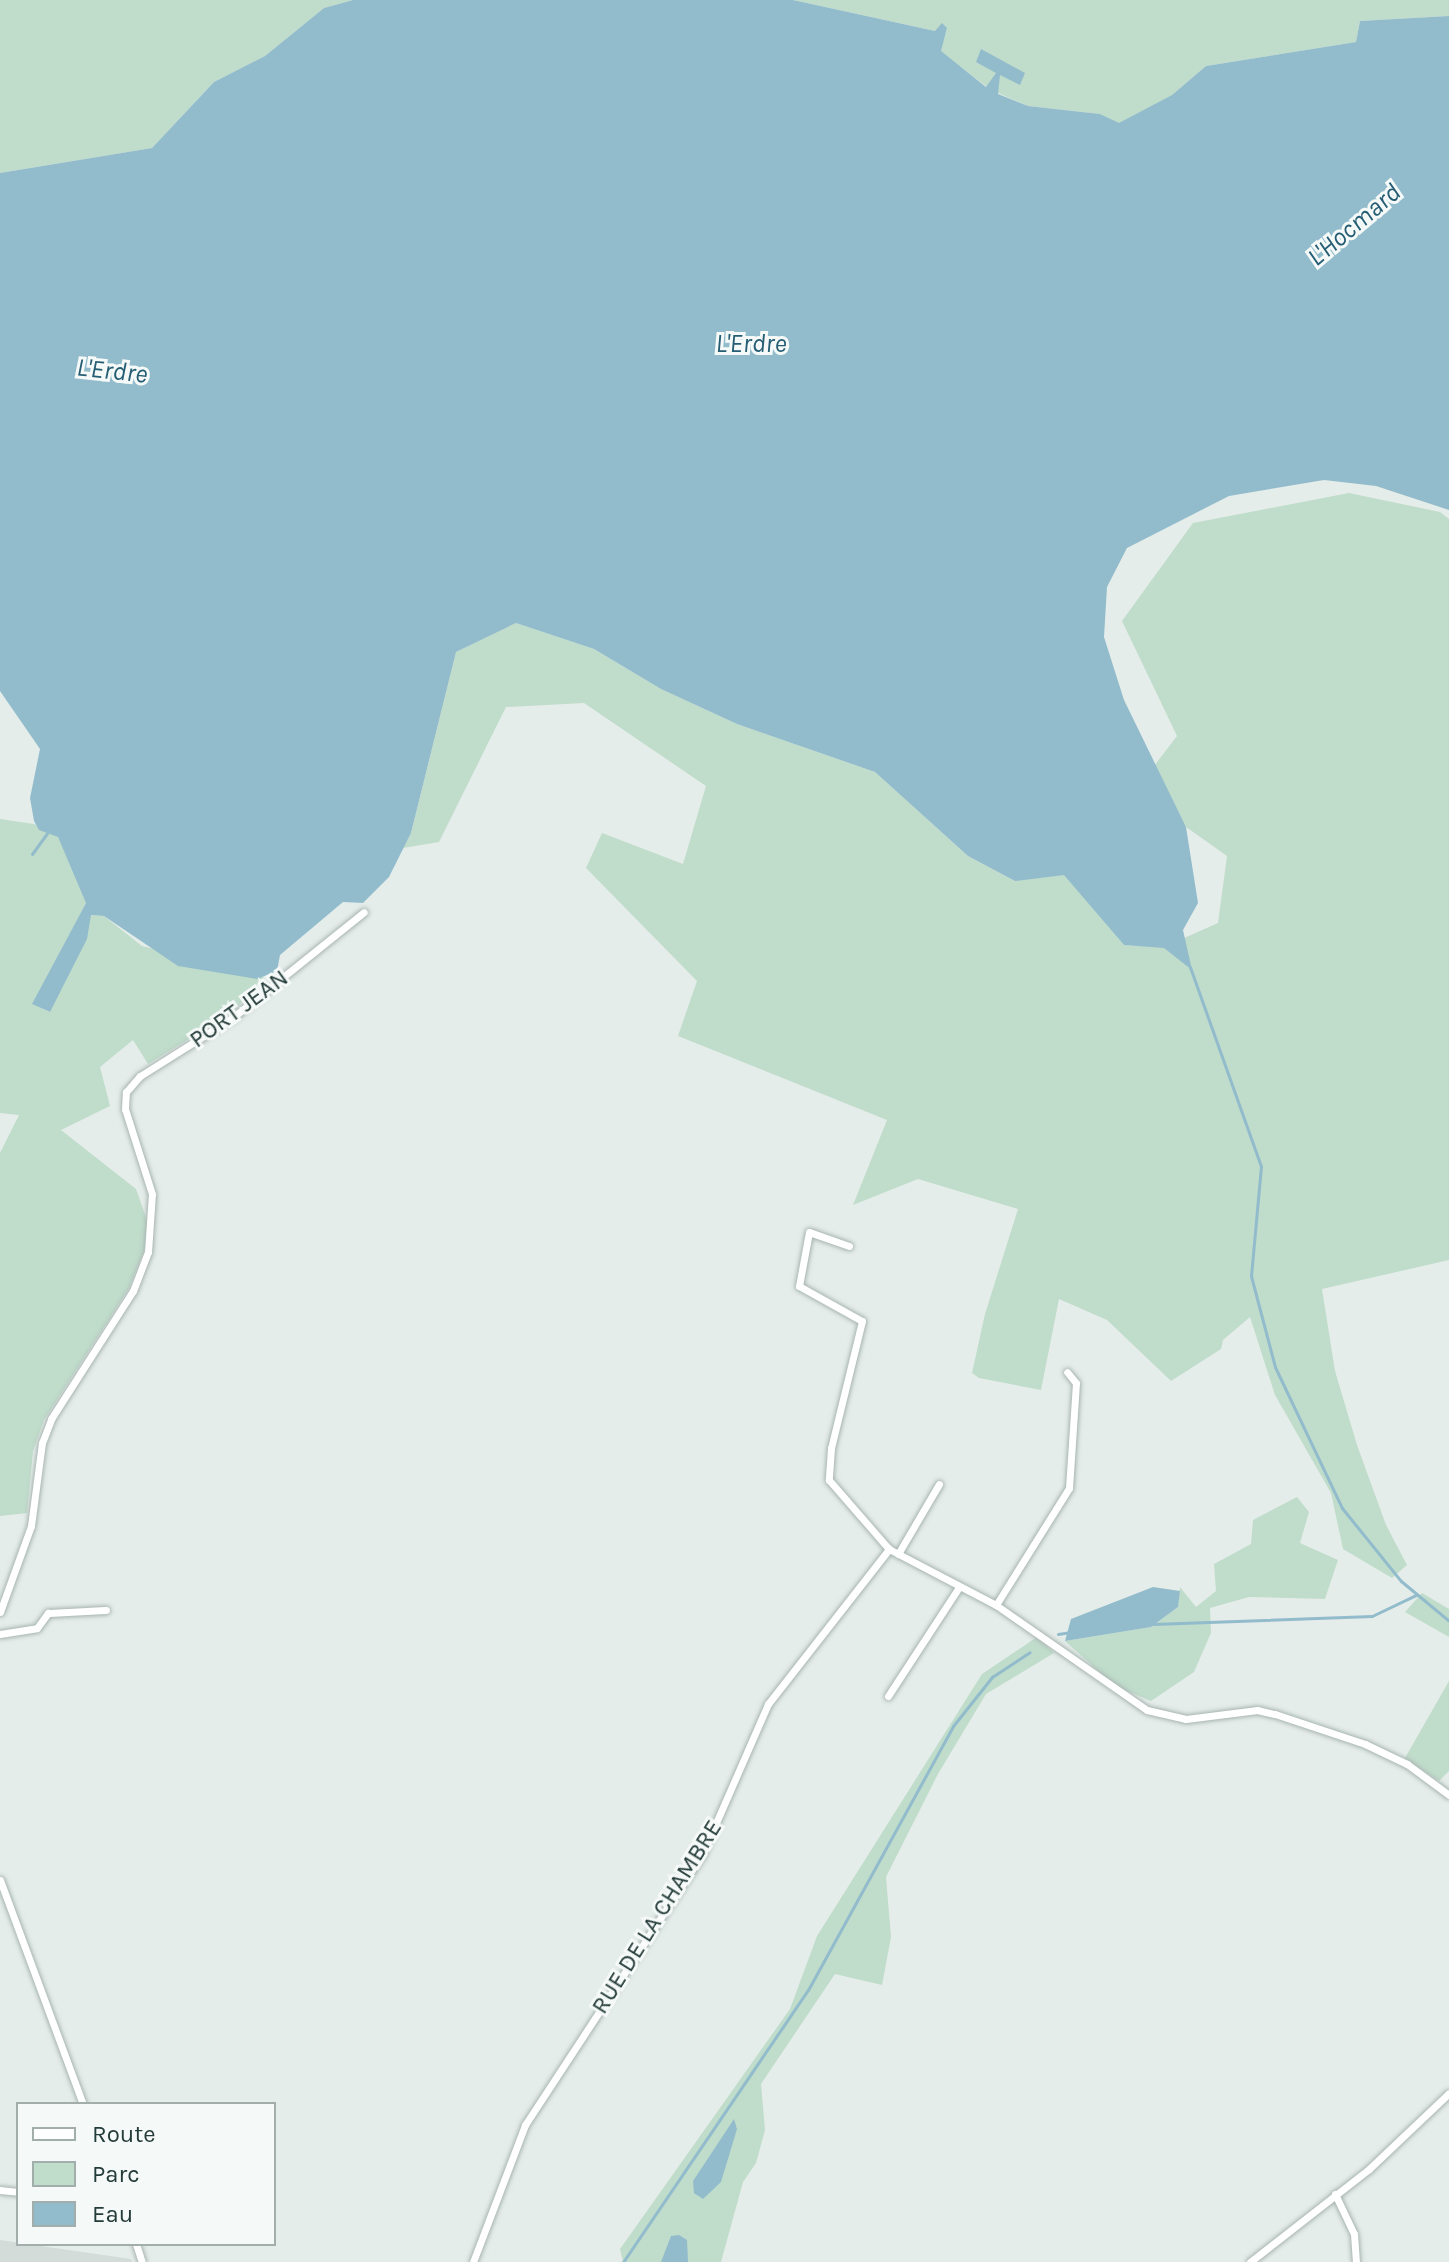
<!DOCTYPE html>
<html>
<head>
<meta charset="utf-8">
<style>
	body { margin:0 }
	#map { position:relative; width:1449px; height:2262px; overflow:hidden; background:#e5edea; font-family:Karla,sans-serif }
	div>[style] { position:absolute }
	[style*='--x'] { left:calc(var(--x)*1px); top:calc(var(--y)*1px); width:calc(var(--w)*1px); rotate:calc(var(--a)*1deg) }
	.built>* { inset:0; background:#d3dcd9 }
	.green>* { inset:0; background:#c0dccb }
	.water>* { inset:0; background:#92bccc }
	.stream>* { height:3px; margin:-1.5px; padding:0 1.5px; transform-origin:1.5px; border-radius:1.5px; background:#92bccc }
	.roads { filter:drop-shadow(0 0 2px #a8b5b2) drop-shadow(0 0 2px #a8b5b2) }
	.street>* { height:7px; margin:-3.5px; padding:0 3.5px; transform-origin:3.5px; border-radius:3.5px; background:#fff }
	span { translate:-50% -50%; white-space:nowrap; text-align:center; line-height:1.15; -webkit-text-stroke:6px #f5f9f8; paint-order:stroke }
	.street-label { font-size:24px; color:#253d3a }
	.water-label { font-size:26px; color:#255d74; font-style:italic }
	.legend { position:absolute; left:16px; top:2102px; width:260px; height:144px; box-sizing:border-box; background:#f5f9f8; border:2px solid #a2aeac; margin:0; padding:10px 14px; list-style:none; font-size:24px; color:#253d3a }
	.legend li { display:flex; align-items:center; gap:16px; height:40px }
	.legend b { width:40px; border:2px solid #a2aeac }
</style>
</head>
<body>
<div id="map">
	<div class="built">
		<div style="clip-path:polygon(0 2240px,131px 2259px,132px 2262px,0 2262px)"></div>
	</div>
	<div class="green">
		<div style="clip-path:polygon(0 0,353px 0,324px 8px,265px 56px,214px 82px,152px 148px,0 173px)"></div>
		<div style="clip-path:polygon(793px 0,1449px 0,1449px 16px,1360px 21px,1356px 42px,1206px 66px,1172px 95px,1119px 124px,1100px 114px,1028px 106px,991px 90px,940px 51px,947px 29px,935px 31px)"></div>
		<div style="clip-path:polygon(1349px 493px,1440px 512px,1449px 519px,1449px 1260px,1322px 1289px,1335px 1371px,1357px 1445px,1386px 1525px,1407px 1565px,1392px 1578px,1343px 1549px,1331px 1493px,1275px 1395px,1250px 1317px,1223px 1340px,1221px 1349px,1171px 1381px,1107px 1320px,1059px 1299px,1041px 1390px,979px 1378px,972px 1373px,985px 1314px,1018px 1209px,918px 1179px,853px 1205px,887px 1120px,678px 1036px,697px 981px,586px 868px,602px 833px,683px 864px,706px 786px,584px 703px,506px 707px,439px 842px,403px 848px,411px 833px,456px 652px,516px 623px,594px 649px,661px 689px,737px 724px,875px 772px,968px 856px,1015px 881px,1064px 874px,1124px 945px,1164px 947px,1218px 923px,1227px 856px,1186px 827px,1154px 766px,1177px 736px,1122px 621px,1193px 523px)"></div>
		<div style="clip-path:polygon(0 819px,34px 824px,58px 836px,85px 893px,86px 903px,33px 1004px,49px 1012px,90px 915px,104px 916px,142px 946px,264px 977px,234px 1011px,148px 1064px,133px 1040px,100px 1067px,110px 1106px,61px 1130px,136px 1189px,148px 1223px,146px 1246px,129px 1288px,44px 1420px,33px 1451px,27px 1513px,0 1516px,0 1153px,19px 1115px,0 1113px)"></div>
		<div style="clip-path:polygon(1297px 1497px,1309px 1512px,1300px 1543px,1338px 1560px,1325px 1599px,1249px 1597px,1210px 1608px,1211px 1633px,1194px 1672px,1151px 1701px,1115px 1686px,1065px 1641px,1151px 1627px,1178px 1607px,1180px 1587px,1196px 1607px,1216px 1591px,1214px 1564px,1251px 1544px,1253px 1520px)"></div>
		<div style="clip-path:polygon(1422px 1593px,1449px 1609px,1449px 1637px,1405px 1612px)"></div>
		<div style="clip-path:polygon(1037px 1637px,1054px 1653px,986px 1694px,938px 1774px,886px 1877px,891px 1937px,882px 1985px,835px 1974px,761px 2084px,765px 2130px,756px 2163px,743px 2182px,721px 2262px,623px 2262px,620px 2249px,790px 2009px,817px 1936px,982px 1674px)"></div>
		<div style="clip-path:polygon(1449px 1681px,1449px 1771px,1439px 1781px,1405px 1758px)"></div>
	</div>
	<div class="water">
		<div style="clip-path:polygon(353px 0,793px 0,935px 31px,942px 23px,947px 28px,941px 51px,986px 87px,996px 73px,976px 62px,981px 49px,1025px 73px,1020px 85px,1000px 75px,998px 94px,1028px 106px,1100px 114px,1119px 123px,1172px 95px,1206px 66px,1356px 42px,1360px 21px,1449px 16px,1449px 510px,1376px 486px,1324px 480px,1229px 496px,1127px 548px,1107px 587px,1104px 637px,1124px 700px,1186px 827px,1198px 903px,1183px 930px,1192px 970px,1164px 948px,1124px 945px,1064px 875px,1015px 881px,968px 856px,875px 772px,737px 724px,661px 689px,594px 649px,516px 623px,456px 652px,411px 833px,389px 877px,363px 903px,343px 902px,280px 955px,277px 971px,257px 979px,178px 966px,104px 916px,91px 915px,87px 939px,50px 1012px,32px 1004px,86px 903px,58px 837px,39px 830px,34px 821px,30px 798px,40px 749px,0 691px,0 173px,152px 148px,214px 82px,265px 56px,324px 8px)"></div>
		<div style="clip-path:polygon(1153px 1587px,1180px 1591px,1178px 1607px,1151px 1627px,1065px 1641px,1071px 1619px)"></div>
		<div style="clip-path:polygon(734px 2119px,737px 2129px,721px 2182px,703px 2199px,694px 2193px,693px 2181px)"></div>
		<div style="clip-path:polygon(679px 2235px,687px 2240px,688px 2262px,661px 2262px,671px 2236px)"></div>
	</div>
	<div class="stream">
		<div style="--x:32;--y:854;--w:26;--a:-54"></div>
		<div style="--x:1190;--y:967;--w:211;--a:70.4"></div>
		<div style="--x:1261;--y:1166;--w:110;--a:95.2"></div>
		<div style="--x:1251;--y:1276;--w:94;--a:75.2"></div>
		<div style="--x:1275;--y:1367;--w:156;--a:64.6"></div>
		<div style="--x:1342;--y:1508;--w:94;--a:51.1"></div>
		<div style="--x:1401;--y:1581;--w:62;--a:39.8"></div>
		<div style="--x:1153;--y:1624;--w:219;--a:-2.1"></div>
		<div style="--x:1372;--y:1616;--w:49;--a:-25.5"></div>
		<div style="--x:1058;--y:1634;--w:12;--a:-9"></div>
		<div style="--x:623;--y:2262;--w:329;--a:-55.8"></div>
		<div style="--x:808;--y:1990;--w:301;--a:-61.2"></div>
		<div style="--x:953;--y:1726;--w:63;--a:-51.5"></div>
		<div style="--x:992;--y:1677;--w:45;--a:-33.3"></div>
	</div>
	<div class="roads">
		<div class="street">
			<div style="--x:849;--y:1246;--w:42;--a:-160.7"></div>
			<div style="--x:809;--y:1232;--w:55;--a:100.5"></div>
			<div style="--x:799;--y:1286;--w:72;--a:29.1"></div>
			<div style="--x:862;--y:1321;--w:131;--a:103.7"></div>
			<div style="--x:831;--y:1448;--w:32;--a:94"></div>
			<div style="--x:829;--y:1480;--w:91;--a:49"></div>
			<div style="--x:889;--y:1549;--w:121;--a:27.6"></div>
			<div style="--x:996;--y:1605;--w:184;--a:34.8"></div>
			<div style="--x:1147;--y:1710;--w:40;--a:13"></div>
			<div style="--x:1186;--y:1719;--w:72;--a:-7.2"></div>
			<div style="--x:1257;--y:1710;--w:18;--a:13"></div>
			<div style="--x:1275;--y:1714;--w:95;--a:18.4"></div>
			<div style="--x:1365;--y:1744;--w:47;--a:25.5"></div>
			<div style="--x:1407;--y:1764;--w:52;--a:36.4"></div>
			<div style="--x:898;--y:1554;--w:81;--a:-59.6"></div>
			<div style="--x:996;--y:1605;--w:138;--a:-58"></div>
			<div style="--x:1069;--y:1488;--w:105;--a:-86.2"></div>
			<div style="--x:1076;--y:1383;--w:14;--a:-129"></div>
			<div style="--x:0;--y:1612;--w:91;--a:-70.2"></div>
			<div style="--x:31;--y:1526;--w:84;--a:-82.5"></div>
			<div style="--x:42;--y:1443;--w:26;--a:-69"></div>
			<div style="--x:51;--y:1419;--w:152;--a:-57.4"></div>
			<div style="--x:133;--y:1291;--w:42;--a:-69"></div>
			<div style="--x:148;--y:1252;--w:58;--a:-86.1"></div>
			<div style="--x:152;--y:1194;--w:89;--a:-107.6"></div>
			<div style="--x:125;--y:1109;--w:17;--a:-87"></div>
			<div style="--x:126;--y:1092;--w:21;--a:-49"></div>
			<div style="--x:140;--y:1076;--w:109;--a:-32.2"></div>
			<div style="--x:232;--y:1018;--w:169;--a:-38.8"></div>
			<div style="--x:0;--y:1634;--w:37;--a:-9"></div>
			<div style="--x:37;--y:1628;--w:19;--a:-54"></div>
			<div style="--x:48;--y:1613;--w:58;--a:-3"></div>
			<div style="--x:888;--y:1696;--w:130;--a:-56.9"></div>
			<div style="--x:0;--y:1880;--w:239;--a:69.7"></div>
			<div style="--x:0;--y:2190;--w:18;--a:6"></div>
			<div style="--x:1335;--y:2194;--w:44;--a:64.6"></div>
			<div style="--x:1354;--y:2234;--w:28;--a:86"></div>
			<div style="--x:136;--y:2244;--w:19;--a:72"></div>
			<div style="--x:473;--y:2262;--w:147;--a:-69.2"></div>
			<div style="--x:525;--y:2125;--w:323;--a:-56.8"></div>
			<div style="--x:702;--y:1855;--w:165;--a:-66.4"></div>
			<div style="--x:768;--y:1704;--w:197;--a:-52"></div>
			<div style="--x:1250;--y:2262;--w:151;--a:-38"></div>
			<div style="--x:1369;--y:2169;--w:110;--a:-43.5"></div>
		</div>
	</div>
	<div class="street-label">
		<span style="left:239px;top:1009px;rotate:-36deg">PORT JEAN</span>
		<span style="left:657px;top:1917px;rotate:-58deg">RUE DE LA CHAMBRE</span>
	</div>
	<div class="water-label">
		<span style="left:1354px;top:225px;rotate:-40deg">L'Hocmard</span>
		<span style="left:751px;top:344px">L'Erdre</span>
		<span style="left:112px;top:371px;rotate:6deg">L'Erdre</span>
	</div>
	<ul class="legend">
	<li><b style="height:10px;background:#fff"></b>Route</li>
	<li><b style="height:22px;background:#c0dccb"></b>Parc</li>
	<li><b style="height:22px;background:#92bccc"></b>Eau</li>
	</ul>
</div>
</body>
</html>
